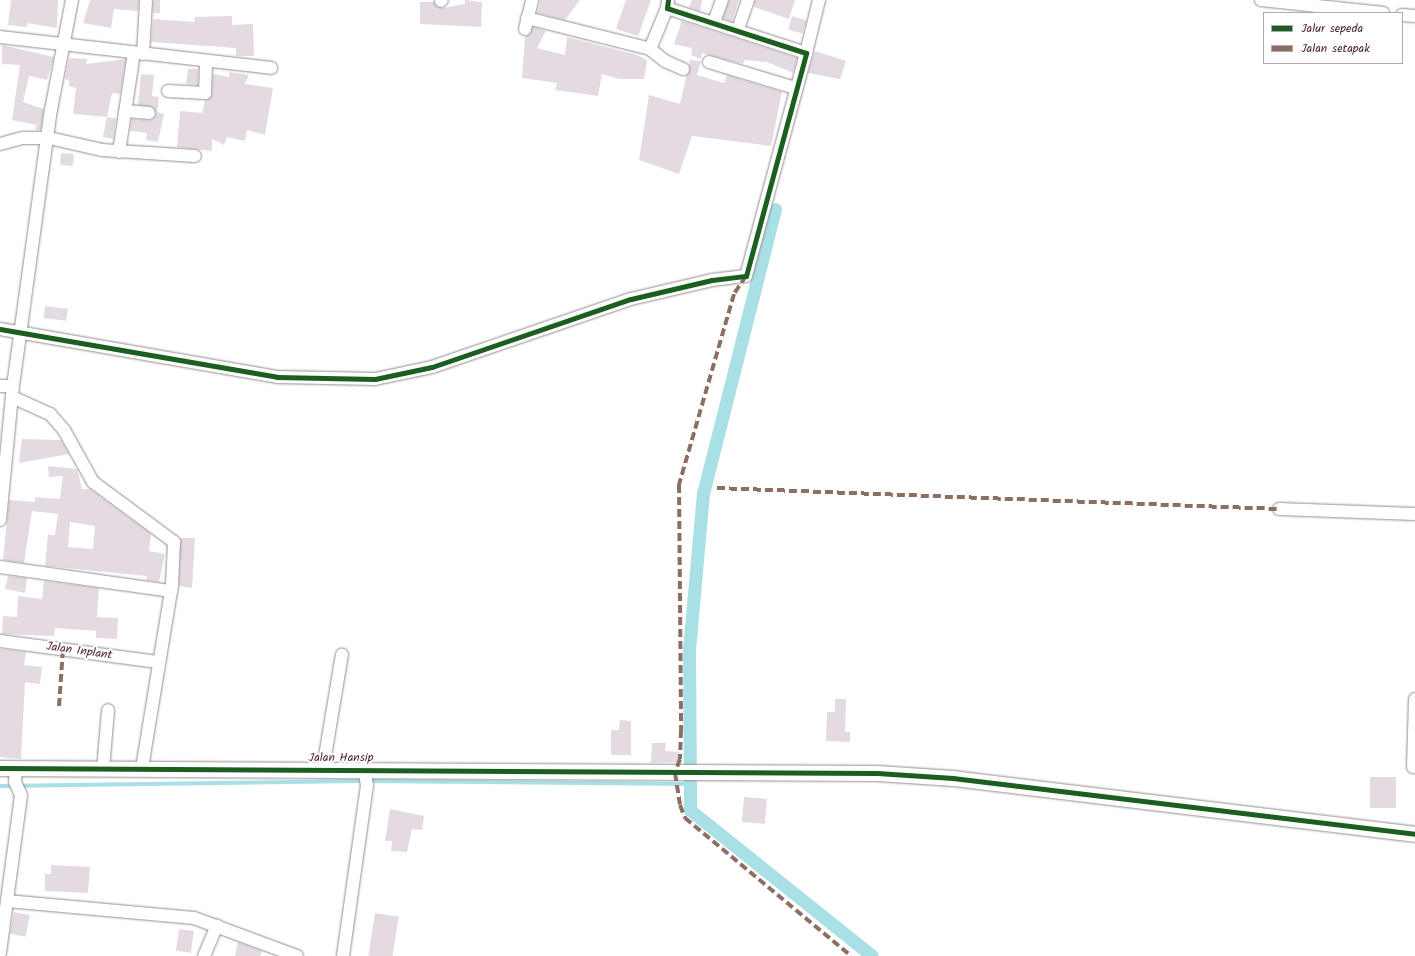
<!DOCTYPE html>
<html>
<head>
<meta charset="utf-8">
<style>
	body { margin:0 }
	#map { position:relative; width:1415px; height:956px; overflow:hidden; background:#fff; font-family:Kalam,sans-serif }
	div>[style] { position:absolute }
	[style*='--x'] { left:calc(var(--x)*1px); top:calc(var(--y)*1px); width:calc(var(--w)*1px); rotate:calc(var(--a)*1deg) }
	.stream>* { height:3.5px; margin:-1.75px; padding:0 1.75px; transform-origin:1.75px; border-radius:1.75px; background:#a8e0e6 }
	.canal>* { height:13px; margin:-6.5px; padding:0 6.5px; transform-origin:6.5px; border-radius:6.5px; background:#a8e0e6 }
	.building>* { inset:0; background:#e4dbe2; transform-origin:0 0 }
	.roads { filter:drop-shadow(0 0 1px #948c8e) drop-shadow(0 0 1px #948c8e) }
	.minor>* { height:12px; margin:-6px; padding:0 6px; transform-origin:6px; border-radius:6px; background:#fff }
	.tertiary>* { height:15px; margin:-7.5px; padding:0 7.5px; transform-origin:7.5px; border-radius:7.5px; background:#fff }
	.quiet>* { height:4px; margin-top:-2px; transform-origin:0; background:repeating-linear-gradient(90deg,#8d6e63 0 8px,transparent 0 12px) }
	.cycleway>* { height:5px; margin:-2.5px; padding:0 2.5px; transform-origin:2.5px; border-radius:2.5px; background:#1b5e20 }
	span { translate:-50% -50%; white-space:nowrap; text-align:center; line-height:1.15; -webkit-text-stroke:4px #fff; paint-order:stroke }
	.street-label { font-size:12px; color:#4a1f2b }
	.legend { position:absolute; left:1263px; top:12px; width:140px; height:52px; box-sizing:border-box; background:#fff; border:1px solid #b7a5aa; margin:0; padding:5px 7px; list-style:none; font-size:12px; color:#4a1f2b }
	.legend li { display:flex; align-items:center; gap:8px; height:20px }
	.legend b { width:20px; border:1px solid #b7a5aa }
</style>
</head>
<body>
<div id="map">
	<div class="stream">
		<div style="--x:0;--y:786;--w:357;--a:-0.8"></div>
		<div style="--x:357;--y:781;--w:332;--a:0.5"></div>
	</div>
	<div class="canal">
		<div style="--x:775;--y:209;--w:293;--a:104.2"></div>
		<div style="--x:703;--y:493;--w:157;--a:95.1"></div>
		<div style="--x:689;--y:649;--w:161;--a:89.6"></div>
		<div style="--x:690;--y:810;--w:233;--a:38.7"></div>
	</div>
	<div class="building">
		<div style="clip-path:polygon(11px 0,58px 0,57px 28px,27px 23px,27px 27px,8px 25px)"></div>
		<div style="clip-path:polygon(90px 0,139px 0,138px 11px,114px 9px,111px 28px,83px 23px)"></div>
		<div style="left:153px;top:0;width:7px;height:13px"></div>
		<div style="clip-path:polygon(465px 0,482px 2px,481px 27px,420px 24px,420px 2px,434px 2px,443px 8px,465px 4px)"></div>
		<div style="clip-path:polygon(540px 0,580px 0,565px 20px,538px 13px)"></div>
		<div style="clip-path:polygon(626px 0,651px 0,638px 36px,616px 29px)"></div>
		<div style="clip-path:polygon(692px 0,702px 0,700px 11px,689px 7px)"></div>
		<div style="clip-path:polygon(729px 0,739px 0,732px 21px,723px 18px)"></div>
		<div style="clip-path:polygon(755px 0,795px 0,789px 19px,754px 7px)"></div>
		<div style="clip-path:polygon(232px 16px,232px 25px,253px 24px,254px 56px,236px 56px,236px 48px,151px 42px,153px 19px,195px 22px,194px 17px)"></div>
		<div style="left:792px;top:16px;width:15px;height:14px;rotate:16deg"></div>
		<div style="clip-path:polygon(682px 21px,797px 58px,793px 73px,767px 62px,744px 60px,743px 64px,702px 53px,701px 59px,691px 55px,692px 48px,674px 44px)"></div>
		<div style="clip-path:polygon(533px 27px,546px 31px,537px 48px,565px 55px,567px 37px,637px 55px,647px 60px,644px 79px,619px 79px,602px 74px,598px 96px,555px 90px,557px 83px,522px 78px,525px 37px)"></div>
		<div style="clip-path:polygon(2px 45px,54px 57px,47px 80px,29px 76px,23px 102px,44px 109px,41px 130px,35px 130px,37px 125px,12px 120px,20px 65px,2px 64px)"></div>
		<div style="clip-path:polygon(815px 51px,846px 61px,840px 79px,808px 73px)"></div>
		<div style="clip-path:polygon(69px 58px,87px 59px,86px 64px,126px 59px,120px 94px,112px 93px,107px 117px,73px 114px,76px 88px,69px 86px,69px 80px,65px 79px)"></div>
		<div style="clip-path:polygon(690px 60px,701px 61px,697px 75px,724px 83px,727px 75px,782px 92px,771px 146px,692px 136px,679px 174px,639px 160px,649px 95px,680px 104px)"></div>
		<div style="clip-path:polygon(188px 69px,198px 69px,198px 85px,186px 84px)"></div>
		<div style="clip-path:polygon(229px 72px,249px 75px,245px 84px,273px 88px,265px 135px,247px 130px,245px 141px,227px 137px,224px 145px,212px 139px,212px 151px,177px 147px,180px 111px,202px 113px,205px 100px,212px 94px,213px 74px,229px 77px)"></div>
		<div style="clip-path:polygon(141px 74px,154px 75px,152px 96px,159px 97px,157px 112px,164px 114px,158px 142px,146px 140px,147px 133px,130px 131px,132px 119px,152px 120px,156px 114px,153px 107px,138px 105px)"></div>
		<div style="clip-path:polygon(107px 117px,116px 118px,113px 139px,103px 137px)"></div>
		<div style="left:61px;top:153px;width:13px;height:12px;rotate:4deg"></div>
		<div style="left:45px;top:306px;width:23px;height:12px;rotate:7deg"></div>
		<div style="clip-path:polygon(22px 439px,61px 440px,69px 454px,19px 463px)"></div>
		<div style="clip-path:polygon(evenodd,48px 466px,77px 469px,82px 489px,90px 489px,151px 534px,149px 551px,165px 554px,159px 582px,146px 580px,147px 576px,45px 566px,48px 535px,55px 535px,58px 514px,32px 511px,24px 563px,3px 560px,9px 500px,35px 502px,35px 497px,60px 499px,63px 476px,49px 477px,48px 466px,70px 522px,95px 526px,93px 549px,68px 547px,70px 522px)"></div>
		<div style="clip-path:polygon(180px 538px,195px 538px,192px 588px,179px 586px)"></div>
		<div style="clip-path:polygon(8px 576px,27px 578px,25px 593px,5px 589px)"></div>
		<div style="clip-path:polygon(44px 581px,99px 588px,97px 617px,118px 618px,117px 639px,96px 638px,96px 631px,55px 628px,54px 636px,2px 634px,3px 616px,17px 617px,18px 596px,42px 599px)"></div>
		<div style="clip-path:polygon(0 649px,26px 652px,24px 665px,42px 667px,40px 684px,25px 682px,21px 759px,0 757px)"></div>
		<div style="clip-path:polygon(835px 699px,846px 699px,845px 732px,850px 732px,850px 742px,826px 741px,827px 712px,835px 712px)"></div>
		<div style="clip-path:polygon(620px 720px,631px 721px,631px 755px,611px 755px,611px 730px,619px 730px)"></div>
		<div style="clip-path:polygon(652px 743px,666px 743px,665px 751px,679px 752px,679px 762px,651px 763px)"></div>
		<div style="left:1370px;top:777px;width:26px;height:31px"></div>
		<div style="left:744px;top:797px;width:23px;height:25px;rotate:5deg"></div>
		<div style="clip-path:polygon(390px 809px,424px 816px,422px 830px,412px 829px,407px 852px,391px 851px,392px 841px,385px 841px)"></div>
		<div style="clip-path:polygon(51px 865px,90px 867px,88px 893px,45px 891px,45px 874px,51px 874px)"></div>
		<div style="left:14px;top:912px;width:16px;height:22px;rotate:11deg"></div>
		<div style="left:375px;top:913px;width:24px;height:43px;rotate:9deg"></div>
		<div style="left:179px;top:929px;width:15px;height:22px;rotate:8deg"></div>
		<div style="clip-path:polygon(238px 942px,262px 951px,260px 956px,235px 956px)"></div>
	</div>
	<div class="roads">
		<div class="minor">
			<div style="--x:1261;--y:0;--w:123;--a:6.1"></div>
			<div style="--x:441;--y:1;--w:1;--a:-45"></div>
			<div style="--x:667;--y:8;--w:44;--a:112.5"></div>
			<div style="--x:650;--y:49;--w:19;--a:39"></div>
			<div style="--x:665;--y:61;--w:20;--a:24"></div>
			<div style="--x:1402;--y:15;--w:13;--a:4"></div>
			<div style="--x:527;--y:18;--w:127;--a:14.1"></div>
			<div style="--x:714;--y:22;--w:23;--a:-70"></div>
			<div style="--x:525;--y:29;--w:30;--a:-76"></div>
			<div style="--x:738;--y:29;--w:31;--a:-71"></div>
			<div style="--x:0;--y:37;--w:273;--a:6.5"></div>
			<div style="--x:806;--y:53;--w:55;--a:-76.2"></div>
			<div style="--x:143;--y:54;--w:52;--a:-86.7"></div>
			<div style="--x:709;--y:62;--w:90;--a:16.8"></div>
			<div style="--x:168;--y:91;--w:37;--a:3"></div>
			<div style="--x:205;--y:93;--w:32;--a:-88"></div>
			<div style="--x:126;--y:111;--w:23;--a:5"></div>
			<div style="--x:0;--y:144;--w:24;--a:-15"></div>
			<div style="--x:23;--y:138;--w:26;--a:0"></div>
			<div style="--x:49;--y:138;--w:54;--a:12.8"></div>
			<div style="--x:102;--y:150;--w:93;--a:3.7"></div>
			<div style="--x:119;--y:152;--w:100;--a:-81.4"></div>
			<div style="--x:0;--y:329;--w:281;--a:9.8"></div>
			<div style="--x:277;--y:377;--w:98;--a:1.2"></div>
			<div style="--x:375;--y:379;--w:58;--a:-11.9"></div>
			<div style="--x:432;--y:367;--w:210;--a:-18.9"></div>
			<div style="--x:631;--y:299;--w:83;--a:-13.2"></div>
			<div style="--x:712;--y:280;--w:34;--a:-7"></div>
			<div style="--x:746;--y:276;--w:231;--a:-74.9"></div>
			<div style="--x:806;--y:53;--w:146;--a:-162.1"></div>
			<div style="--x:667;--y:8;--w:8;--a:-83"></div>
			<div style="--x:0;--y:386;--w:13;--a:0"></div>
			<div style="--x:12;--y:397;--w:42;--a:24.1"></div>
			<div style="--x:50;--y:414;--w:21;--a:49"></div>
			<div style="--x:64;--y:430;--w:60;--a:60.9"></div>
			<div style="--x:93;--y:482;--w:101;--a:36.5"></div>
			<div style="--x:174;--y:542;--w:43;--a:92.7"></div>
			<div style="--x:172;--y:585;--w:186;--a:99.3"></div>
			<div style="--x:1279;--y:509;--w:136;--a:2.1"></div>
			<div style="--x:0;--y:520;--w:135;--a:-84.5"></div>
			<div style="--x:13;--y:386;--w:279;--a:-82.2"></div>
			<div style="--x:51;--y:110;--w:112;--a:-79.2"></div>
			<div style="--x:0;--y:567;--w:173;--a:8"></div>
			<div style="--x:0;--y:641;--w:159;--a:7.6"></div>
			<div style="--x:1413;--y:767;--w:68;--a:-88.3"></div>
			<div style="--x:323;--y:768;--w:115;--a:-80.5"></div>
			<div style="--x:103;--y:770;--w:60;--a:-85.2"></div>
			<div style="--x:7;--y:901;--w:188;--a:5.2"></div>
			<div style="--x:194;--y:918;--w:110;--a:20.3"></div>
			<div style="--x:0;--y:953;--w:159;--a:-82.4"></div>
			<div style="--x:21;--y:795;--w:14;--a:-115"></div>
			<div style="--x:15;--y:782;--w:13;--a:-86"></div>
			<div style="--x:204;--y:956;--w:33;--a:-67"></div>
			<div style="--x:343;--y:956;--w:172;--a:-82"></div>
			<div style="--x:367;--y:786;--w:18;--a:-99"></div>
		</div>
		<div class="tertiary">
			<div style="--x:0;--y:768;--w:877;--a:0.33"></div>
			<div style="--x:877;--y:773;--w:76;--a:3.8"></div>
			<div style="--x:953;--y:778;--w:465;--a:6.9"></div>
		</div>
	</div>
	<div class="quiet">
		<div style="--x:746;--y:276;--w:22;--a:124"></div>
		<div style="--x:734;--y:294;--w:199;--a:106.1"></div>
		<div style="--x:679;--y:485;--w:245;--a:89.5"></div>
		<div style="--x:681;--y:730;--w:29;--a:92"></div>
		<div style="--x:680;--y:759;--w:15;--a:110"></div>
		<div style="--x:675;--y:773;--w:32;--a:81"></div>
		<div style="--x:680;--y:805;--w:14;--a:69"></div>
		<div style="--x:685;--y:818;--w:216;--a:39.7"></div>
		<div style="--x:717;--y:488;--w:562;--a:2.14"></div>
		<div style="--x:59;--y:706;--w:57;--a:-86"></div>
	</div>
	<div class="cycleway">
		<div style="--x:0;--y:329;--w:281;--a:9.8"></div>
		<div style="--x:277;--y:377;--w:98;--a:1.2"></div>
		<div style="--x:375;--y:379;--w:58;--a:-11.9"></div>
		<div style="--x:432;--y:367;--w:210;--a:-18.9"></div>
		<div style="--x:631;--y:299;--w:83;--a:-13.2"></div>
		<div style="--x:712;--y:280;--w:34;--a:-7"></div>
		<div style="--x:746;--y:276;--w:231;--a:-74.9"></div>
		<div style="--x:806;--y:53;--w:146;--a:-162.1"></div>
		<div style="--x:667;--y:8;--w:8;--a:-83"></div>
		<div style="--x:0;--y:768;--w:877;--a:0.33"></div>
		<div style="--x:877;--y:773;--w:76;--a:3.8"></div>
		<div style="--x:953;--y:778;--w:465;--a:6.9"></div>
	</div>
	<div class="street-label">
		<span style="left:79px;top:651px;rotate:8deg">Jalan Inplant</span>
		<span style="left:341px;top:758px">Jalan Hansip</span>
	</div>
	<ul class="legend">
	<li><b style="height:5px;background:#1b5e20"></b>Jalur sepeda</li>
	<li><b style="height:5px;background:#8d6e63"></b>Jalan setapak</li>
	</ul>
</div>
</body>
</html>
